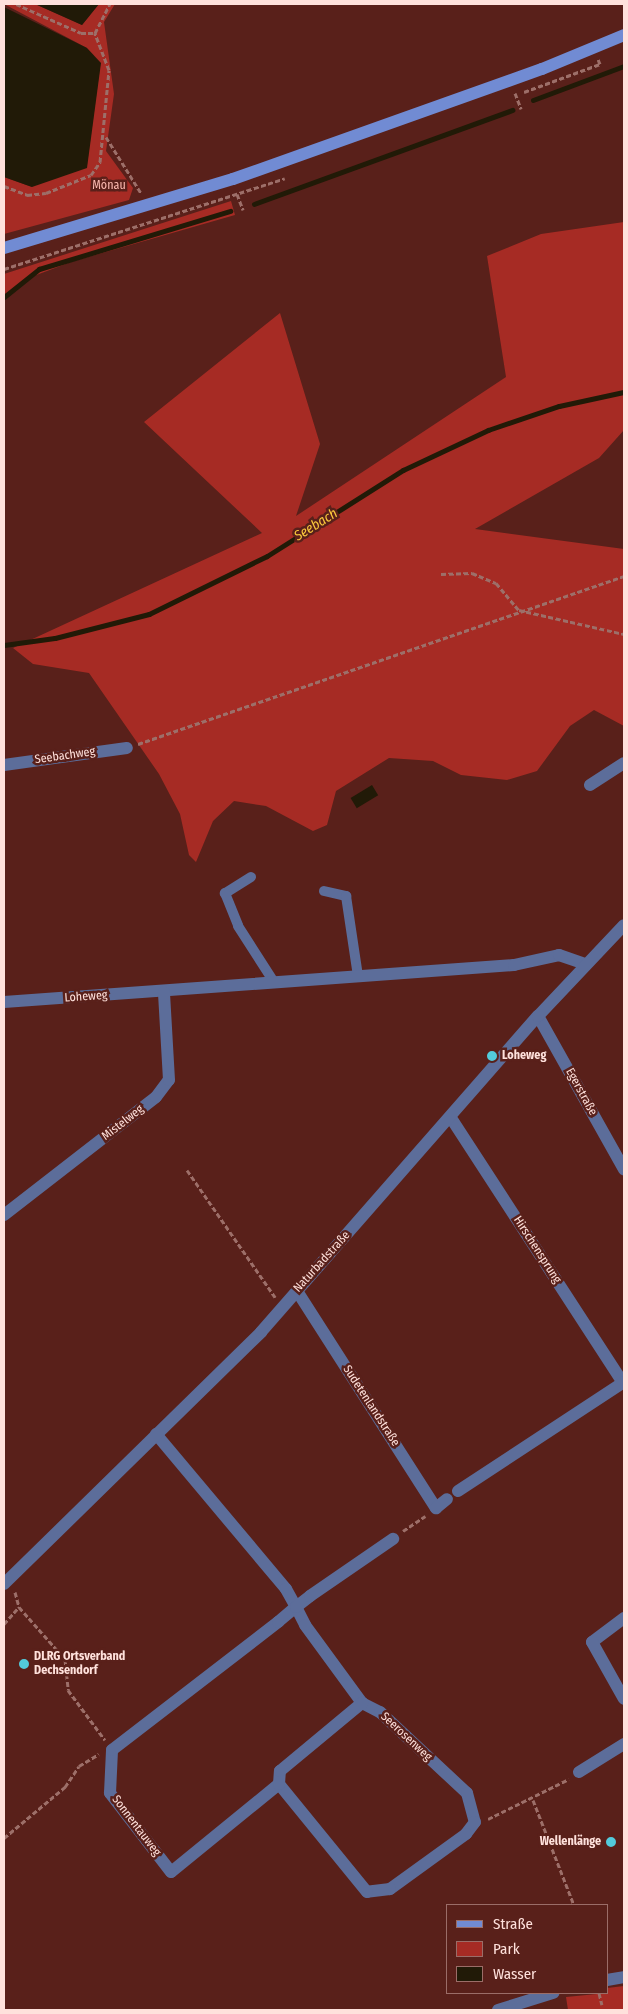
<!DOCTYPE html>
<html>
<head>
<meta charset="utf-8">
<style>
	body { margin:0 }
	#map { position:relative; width:628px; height:2014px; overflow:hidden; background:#59201a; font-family:"Fira Sans Condensed",sans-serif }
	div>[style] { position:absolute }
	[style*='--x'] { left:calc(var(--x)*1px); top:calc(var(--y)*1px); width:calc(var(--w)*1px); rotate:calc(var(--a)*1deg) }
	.green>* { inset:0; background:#a62b24 }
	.water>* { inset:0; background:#211a07; transform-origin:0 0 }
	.stream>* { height:5px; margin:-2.5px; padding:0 2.5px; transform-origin:2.5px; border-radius:2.5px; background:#211a07 }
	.path>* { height:3px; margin-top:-1.5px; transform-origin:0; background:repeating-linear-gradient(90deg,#9d6f69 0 5px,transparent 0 7.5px) }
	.service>* { height:10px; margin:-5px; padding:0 5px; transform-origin:5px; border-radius:5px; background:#5c6d9a }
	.minor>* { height:12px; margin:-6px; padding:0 6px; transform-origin:6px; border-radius:6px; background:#5c6d9a }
	.tertiary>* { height:12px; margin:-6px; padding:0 6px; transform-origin:6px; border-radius:6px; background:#5c6d9a }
	.secondary>* { height:12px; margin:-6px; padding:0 6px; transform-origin:6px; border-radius:6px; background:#718bd3 }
	.dots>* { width:14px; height:14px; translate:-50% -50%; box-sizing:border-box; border:2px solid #59201a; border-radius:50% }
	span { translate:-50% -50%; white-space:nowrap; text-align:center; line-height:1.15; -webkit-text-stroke:5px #59201a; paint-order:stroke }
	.park-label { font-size:12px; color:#fcbab1 }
	.street-label { font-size:12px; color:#ffe1dc }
	.poi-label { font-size:12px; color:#ffe1dc; font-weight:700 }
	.left { translate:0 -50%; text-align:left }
	.right { translate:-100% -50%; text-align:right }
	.water-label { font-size:14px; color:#fac83c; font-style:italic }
	.frame { position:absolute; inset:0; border:5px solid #ffe1dc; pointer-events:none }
	.legend { position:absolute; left:446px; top:1904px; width:162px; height:90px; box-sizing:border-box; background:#59201a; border:1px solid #9b6d68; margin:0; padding:6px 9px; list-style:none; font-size:15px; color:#ffe1dc }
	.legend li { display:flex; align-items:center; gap:10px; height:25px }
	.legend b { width:25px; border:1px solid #9b6d68 }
</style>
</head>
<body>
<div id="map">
	<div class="green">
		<div style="clip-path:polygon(4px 4px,35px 4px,82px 25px,99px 4px,115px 4px,104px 22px,114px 94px,106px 151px,133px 188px,129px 200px,4px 234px,4px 177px,32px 187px,87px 48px)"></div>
		<div style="clip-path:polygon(231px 201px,235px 215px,71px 262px,31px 277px,4px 300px,4px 274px)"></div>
		<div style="clip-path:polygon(624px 222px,624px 430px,599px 458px,475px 529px,624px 549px,624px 726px,594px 710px,570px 726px,537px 771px,507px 780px,461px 775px,433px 761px,389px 758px,336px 791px,327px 825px,313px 831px,266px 806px,234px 801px,213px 821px,196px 862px,189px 855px,180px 814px,159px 774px,89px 673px,33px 664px,13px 648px,262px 533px,144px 422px,280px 313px,320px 444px,296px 516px,506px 377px,487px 256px,541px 234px)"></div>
		<div style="clip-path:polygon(624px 1986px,624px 2010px,568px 2010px,566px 1997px,607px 1993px,607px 1988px)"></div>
	</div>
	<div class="water">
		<div style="clip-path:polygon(35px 4px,99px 4px,82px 25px)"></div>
		<div style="clip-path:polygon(4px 7px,87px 48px,101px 63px,87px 168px,32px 187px,4px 177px)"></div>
		<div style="left:372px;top:785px;width:12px;height:25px;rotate:59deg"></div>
	</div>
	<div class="stream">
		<div style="--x:533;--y:100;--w:97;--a:-20.5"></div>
		<div style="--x:254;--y:204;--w:275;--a:-20"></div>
		<div style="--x:4;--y:297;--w:45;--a:-38.7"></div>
		<div style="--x:39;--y:269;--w:200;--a:-16.9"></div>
		<div style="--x:4;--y:645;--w:51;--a:-7.8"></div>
		<div style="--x:55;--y:638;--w:97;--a:-14.3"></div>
		<div style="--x:149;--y:614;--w:131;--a:-26.2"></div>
		<div style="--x:267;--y:556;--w:161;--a:-32.3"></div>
		<div style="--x:403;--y:470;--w:94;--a:-25.2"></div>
		<div style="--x:488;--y:430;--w:75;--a:-18.7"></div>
		<div style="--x:559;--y:406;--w:66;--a:-12.2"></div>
	</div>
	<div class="path">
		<div style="--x:16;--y:4;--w:71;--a:24"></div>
		<div style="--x:81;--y:33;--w:14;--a:0"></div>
		<div style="--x:524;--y:92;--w:81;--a:-20.2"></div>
		<div style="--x:600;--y:64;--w:5;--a:-112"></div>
		<div style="--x:515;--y:93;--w:17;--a:69"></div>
		<div style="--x:106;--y:137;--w:66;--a:58"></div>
		<div style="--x:4;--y:186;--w:25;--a:21"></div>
		<div style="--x:27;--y:195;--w:19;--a:-6"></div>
		<div style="--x:46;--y:193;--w:48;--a:-21.8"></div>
		<div style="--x:91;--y:175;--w:16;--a:-55"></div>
		<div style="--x:100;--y:162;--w:92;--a:-84.4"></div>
		<div style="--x:109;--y:70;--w:40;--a:-111"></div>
		<div style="--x:95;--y:33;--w:33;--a:-63"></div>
		<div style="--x:237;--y:194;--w:17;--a:69"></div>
		<div style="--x:4;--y:269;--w:295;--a:-17.9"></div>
		<div style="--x:441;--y:574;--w:31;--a:-2"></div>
		<div style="--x:472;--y:573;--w:26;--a:23"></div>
		<div style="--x:496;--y:583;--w:35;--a:50"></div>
		<div style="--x:519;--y:610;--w:108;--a:12.9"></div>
		<div style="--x:138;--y:744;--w:514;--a:-19.07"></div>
		<div style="--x:187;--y:1170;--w:155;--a:55.3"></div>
		<div style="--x:403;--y:1531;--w:27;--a:-34"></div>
		<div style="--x:15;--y:1592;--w:16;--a:75"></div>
		<div style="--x:19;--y:1607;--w:69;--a:48.5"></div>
		<div style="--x:65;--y:1659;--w:31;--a:84"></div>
		<div style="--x:68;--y:1690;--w:62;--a:53.5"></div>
		<div style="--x:4;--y:1624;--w:23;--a:-49"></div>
		<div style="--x:533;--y:1800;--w:113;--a:68.7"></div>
		<div style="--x:488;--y:1819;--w:90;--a:-26.3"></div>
		<div style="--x:4;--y:1838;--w:80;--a:-39.9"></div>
		<div style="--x:65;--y:1787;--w:25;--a:-56"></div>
		<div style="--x:79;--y:1766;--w:23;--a:-31"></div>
		<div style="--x:599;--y:1993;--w:12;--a:76"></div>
	</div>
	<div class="service">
		<div style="--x:251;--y:877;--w:31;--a:148"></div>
		<div style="--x:225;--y:893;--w:35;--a:68"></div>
		<div style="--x:238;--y:926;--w:67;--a:57.3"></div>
		<div style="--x:324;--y:891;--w:23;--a:13"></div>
		<div style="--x:346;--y:896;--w:81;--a:81.5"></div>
	</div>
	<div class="minor">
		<div style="--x:4;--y:765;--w:124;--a:-7.9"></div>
		<div style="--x:590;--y:785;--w:40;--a:-32.9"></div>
		<div style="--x:4;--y:1002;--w:511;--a:-4.15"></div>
		<div style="--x:514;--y:965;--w:46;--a:-12.5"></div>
		<div style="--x:559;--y:955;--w:28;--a:19"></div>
		<div style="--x:538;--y:1016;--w:176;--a:60.7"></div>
		<div style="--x:451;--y:1118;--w:316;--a:57"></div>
		<div style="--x:4;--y:1215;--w:192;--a:-37.8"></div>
		<div style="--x:156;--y:1097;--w:21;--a:-53"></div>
		<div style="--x:169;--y:1080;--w:88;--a:-93.3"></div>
		<div style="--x:297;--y:1291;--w:258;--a:57.4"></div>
		<div style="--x:436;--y:1508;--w:14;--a:-39"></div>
		<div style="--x:156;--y:1434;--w:202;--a:50"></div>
		<div style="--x:286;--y:1589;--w:21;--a:61"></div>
		<div style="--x:296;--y:1607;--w:20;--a:63"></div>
		<div style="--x:305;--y:1625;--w:97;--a:53.8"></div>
		<div style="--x:362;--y:1703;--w:20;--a:27"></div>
		<div style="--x:380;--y:1712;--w:119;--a:43"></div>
		<div style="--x:467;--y:1793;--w:30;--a:75"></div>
		<div style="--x:475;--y:1822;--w:15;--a:127"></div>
		<div style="--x:466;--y:1834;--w:94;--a:144.1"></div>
		<div style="--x:390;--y:1889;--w:23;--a:173"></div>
		<div style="--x:367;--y:1892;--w:139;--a:-129.2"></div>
		<div style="--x:279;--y:1784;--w:139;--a:140.8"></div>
		<div style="--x:171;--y:1872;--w:100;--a:-127.7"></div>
		<div style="--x:110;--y:1793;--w:43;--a:-87.3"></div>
		<div style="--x:112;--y:1750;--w:210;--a:-37.6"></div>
		<div style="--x:278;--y:1622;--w:23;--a:-40"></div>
		<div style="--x:296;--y:1607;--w:18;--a:-38"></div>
		<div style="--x:310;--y:1596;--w:101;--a:-34.5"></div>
		<div style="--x:458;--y:1491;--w:199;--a:-33.3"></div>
		<div style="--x:624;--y:1618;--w:40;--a:143"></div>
		<div style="--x:592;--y:1642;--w:65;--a:60.7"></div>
		<div style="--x:579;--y:1772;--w:53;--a:-31.9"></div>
		<div style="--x:279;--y:1784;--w:13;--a:-86"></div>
		<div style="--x:280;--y:1771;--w:107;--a:-39.7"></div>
		<div style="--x:607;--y:1980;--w:17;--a:-10"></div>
		<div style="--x:498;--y:2010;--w:58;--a:-17.2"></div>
	</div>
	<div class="tertiary">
		<div style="--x:4;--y:1584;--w:360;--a:-44.4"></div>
		<div style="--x:261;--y:1332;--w:420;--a:-48.8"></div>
		<div style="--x:538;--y:1016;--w:125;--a:-46.6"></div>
	</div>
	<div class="secondary">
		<div style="--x:4;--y:248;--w:239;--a:-16.8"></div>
		<div style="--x:233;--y:179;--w:328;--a:-19.6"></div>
		<div style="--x:542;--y:69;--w:89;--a:-22.5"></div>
	</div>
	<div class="dots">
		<div style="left:492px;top:1056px;background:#53cbdb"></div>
		<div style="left:24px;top:1664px;background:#53cbdb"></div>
		<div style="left:611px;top:1842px;background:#53cbdb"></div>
	</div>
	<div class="park-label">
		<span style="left:109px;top:186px">Mönau</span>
	</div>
	<div class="street-label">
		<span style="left:65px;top:756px;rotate:-8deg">Seebachweg</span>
		<span style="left:86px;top:997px;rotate:-4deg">Loheweg</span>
		<span style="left:581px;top:1092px;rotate:61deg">Egerstraße</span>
		<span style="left:123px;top:1123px;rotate:-38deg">Mistelweg</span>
		<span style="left:537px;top:1250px;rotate:57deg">Hirschensprung</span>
		<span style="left:322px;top:1262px;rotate:-48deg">Naturbadstraße</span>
		<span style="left:371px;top:1406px;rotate:57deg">Sudetenlandstraße</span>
		<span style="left:406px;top:1737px;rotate:43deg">Seerosenweg</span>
		<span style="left:136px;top:1826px;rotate:53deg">Sonnentauweg</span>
	</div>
	<div class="poi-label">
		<span class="left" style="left:502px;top:1056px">Loheweg</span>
		<span class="left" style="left:34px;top:1664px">DLRG Ortsverband<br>Dechsendorf</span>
		<span class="right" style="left:601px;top:1842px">Wellenlänge</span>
	</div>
	<div class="water-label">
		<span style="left:316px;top:525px;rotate:-32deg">Seebach</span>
	</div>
	<div class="frame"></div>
	<ul class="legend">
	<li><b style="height:6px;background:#718bd3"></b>Straße</li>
	<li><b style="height:14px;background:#a62b24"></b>Park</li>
	<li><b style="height:14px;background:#211a07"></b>Wasser</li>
	</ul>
</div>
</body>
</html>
